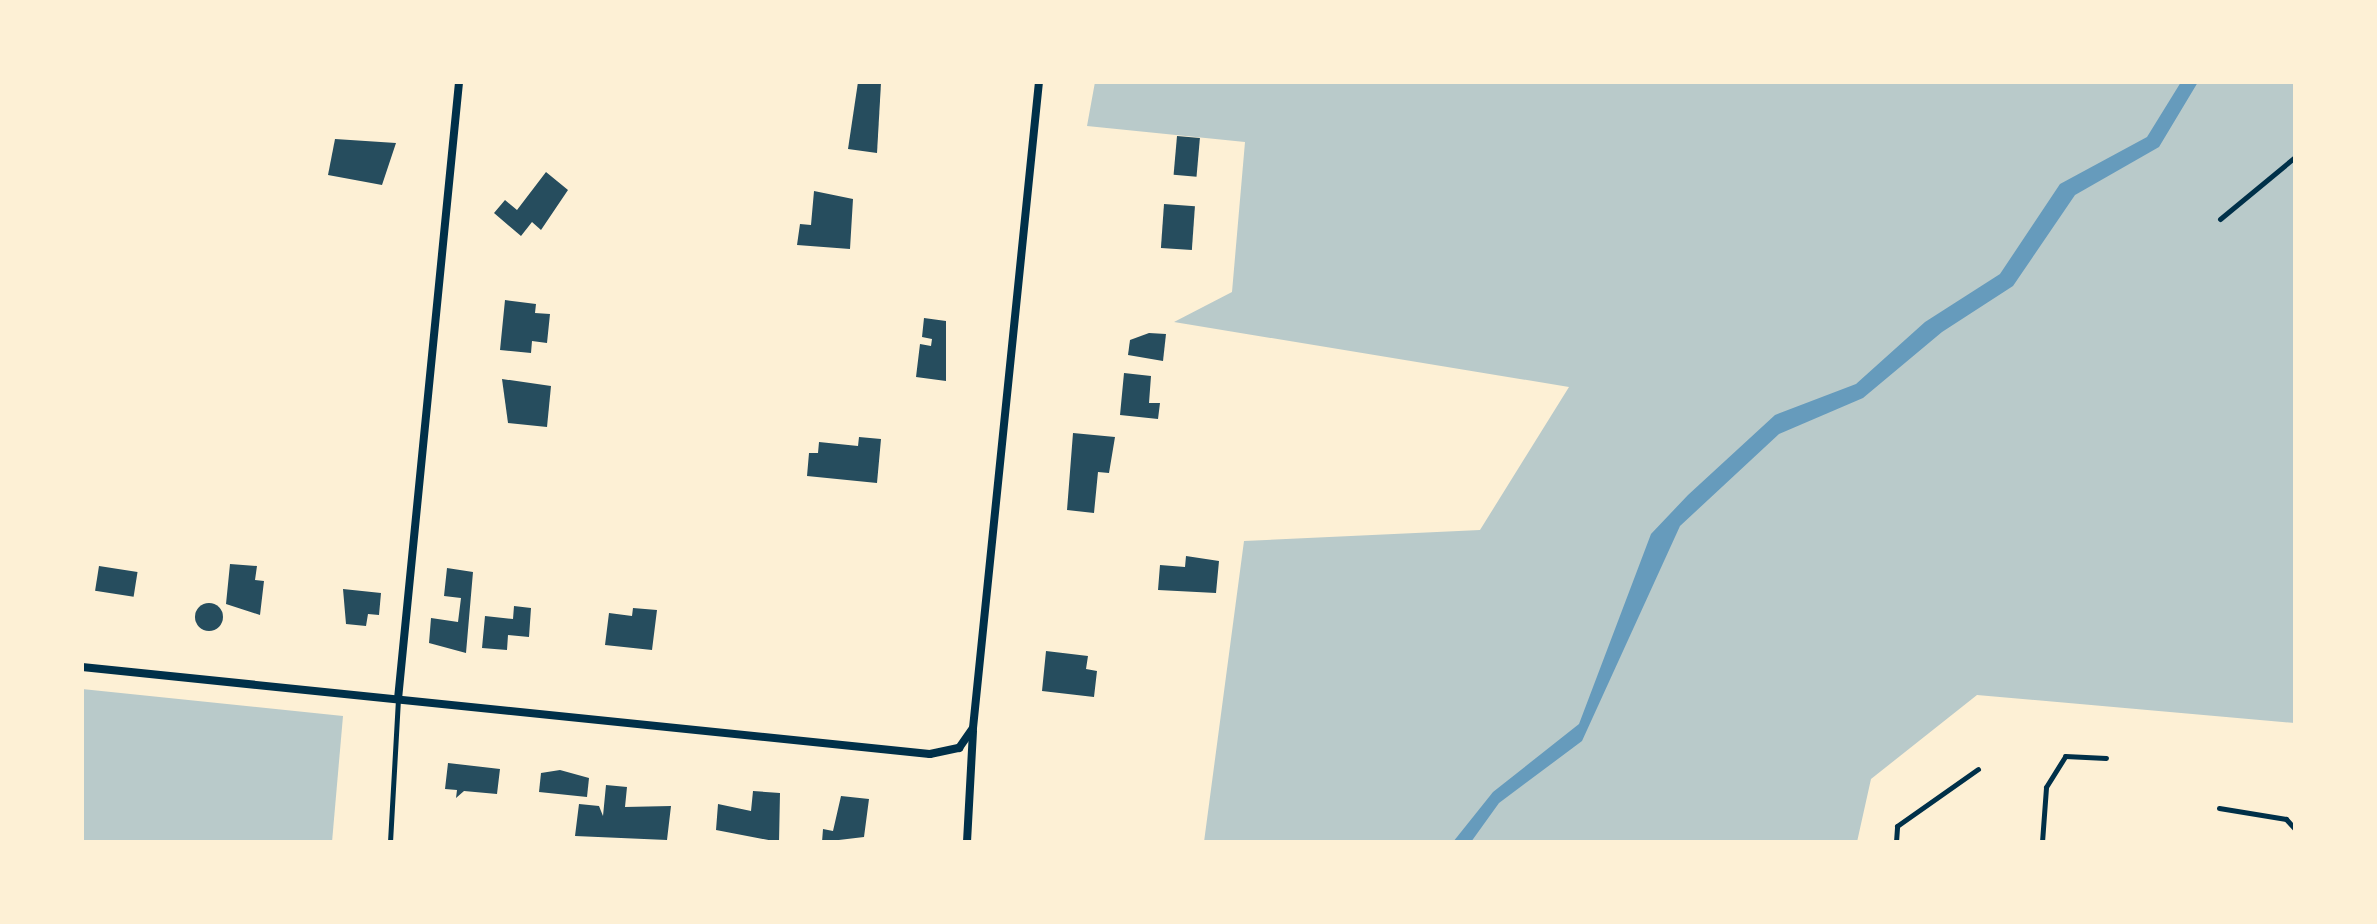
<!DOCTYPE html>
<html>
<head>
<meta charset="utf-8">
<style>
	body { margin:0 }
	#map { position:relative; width:2377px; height:924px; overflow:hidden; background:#fdf0d5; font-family:Karla,sans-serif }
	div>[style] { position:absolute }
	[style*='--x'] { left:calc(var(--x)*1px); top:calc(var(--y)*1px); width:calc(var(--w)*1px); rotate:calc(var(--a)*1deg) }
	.green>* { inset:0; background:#b9caca }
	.water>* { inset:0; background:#669bbc }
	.building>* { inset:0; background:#264d5e; transform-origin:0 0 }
	.round { border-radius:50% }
	.service>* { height:5px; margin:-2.5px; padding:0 2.5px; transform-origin:2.5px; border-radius:2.5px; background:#003049 }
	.minor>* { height:8px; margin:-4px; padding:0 4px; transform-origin:4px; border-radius:4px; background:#003049 }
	span { translate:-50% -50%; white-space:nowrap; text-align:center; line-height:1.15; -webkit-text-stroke:6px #fdf0d5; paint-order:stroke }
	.frame { position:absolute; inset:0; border:84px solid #fdf0d5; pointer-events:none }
</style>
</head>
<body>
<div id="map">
	<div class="green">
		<div style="clip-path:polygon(1095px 82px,2295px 82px,2295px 723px,1977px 695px,1871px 779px,1857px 842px,1204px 842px,1244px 541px,1480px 530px,1569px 387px,1174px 322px,1232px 292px,1245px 142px,1087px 126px)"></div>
		<div style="clip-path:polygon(82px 689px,343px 716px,332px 842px,82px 842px)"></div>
	</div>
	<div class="water">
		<div style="clip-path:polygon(2181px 82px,2198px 82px,2159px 147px,2075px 195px,2013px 286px,1942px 332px,1863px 398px,1779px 434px,1680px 526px,1582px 741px,1499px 803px,1471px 842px,1453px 842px,1493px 792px,1579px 724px,1651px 534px,1688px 495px,1775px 415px,1856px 384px,1925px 322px,2000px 274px,2060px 184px,2147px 137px)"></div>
	</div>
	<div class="building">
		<div style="clip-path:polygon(858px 82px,881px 83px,877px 153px,848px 149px)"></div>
		<div style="left:1177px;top:136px;width:23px;height:39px;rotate:5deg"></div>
		<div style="clip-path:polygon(335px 139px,396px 143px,382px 185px,328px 175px)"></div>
		<div style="clip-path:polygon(546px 172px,568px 190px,541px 230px,532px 222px,521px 236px,494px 213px,505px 200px,517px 210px)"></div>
		<div style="clip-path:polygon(814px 191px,853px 199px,850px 249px,797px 245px,800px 224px,811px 225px)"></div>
		<div style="left:1164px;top:204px;width:31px;height:44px;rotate:4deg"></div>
		<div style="clip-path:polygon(505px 300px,536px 304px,535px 313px,550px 314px,547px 343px,532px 341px,531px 353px,500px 350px)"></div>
		<div style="clip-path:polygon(924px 318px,946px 321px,946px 381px,916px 377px,920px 344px,931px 346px,932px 339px,922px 337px)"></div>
		<div style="clip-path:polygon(1149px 333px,1166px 334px,1163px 361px,1128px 355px,1130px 340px)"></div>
		<div style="clip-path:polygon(1124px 373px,1151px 376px,1149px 403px,1160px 403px,1158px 419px,1120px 415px)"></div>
		<div style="clip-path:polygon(502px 379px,551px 386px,547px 427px,508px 423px)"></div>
		<div style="clip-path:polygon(1073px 433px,1115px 437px,1109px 473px,1098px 472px,1094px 513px,1067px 510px)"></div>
		<div style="clip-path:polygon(859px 437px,881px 439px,877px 483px,807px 476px,809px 453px,818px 453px,819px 442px,858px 446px)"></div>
		<div style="clip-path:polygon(1186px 556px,1219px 561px,1216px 593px,1158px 590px,1160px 565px,1185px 567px)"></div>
		<div style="clip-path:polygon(230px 564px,257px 566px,255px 580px,264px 581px,260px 615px,226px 604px)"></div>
		<div style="left:99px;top:566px;width:39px;height:25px;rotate:9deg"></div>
		<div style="clip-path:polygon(447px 568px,473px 572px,466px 653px,429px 643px,431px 618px,458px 622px,461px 598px,444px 596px)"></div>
		<div style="clip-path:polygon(343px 589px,381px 593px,379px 615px,368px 614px,366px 626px,346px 624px)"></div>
		<div class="round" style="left:195px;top:603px;width:28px;height:28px"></div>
		<div style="clip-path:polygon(514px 606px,531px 608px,529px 637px,508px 635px,507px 650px,482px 648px,485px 616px,513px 619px)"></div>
		<div style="clip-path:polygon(633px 608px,657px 610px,652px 650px,605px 645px,609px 613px,632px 616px)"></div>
		<div style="clip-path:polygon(1046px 651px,1088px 656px,1086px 669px,1097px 671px,1094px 697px,1042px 691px)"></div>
		<div style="clip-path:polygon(448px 763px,500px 769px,497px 794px,464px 791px,456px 798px,457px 790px,445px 789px)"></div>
		<div style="clip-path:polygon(560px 770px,589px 778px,587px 797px,539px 792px,541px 773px)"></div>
		<div style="clip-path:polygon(606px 785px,627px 787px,625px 807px,671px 806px,667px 840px,575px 836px,579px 804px,599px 806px,603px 816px)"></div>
		<div style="clip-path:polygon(753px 791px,780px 793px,779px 842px,716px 830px,718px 804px,751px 811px)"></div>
		<div style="clip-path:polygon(841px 796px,869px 799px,864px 837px,822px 842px,823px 829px,833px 831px)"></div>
	</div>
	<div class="service">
		<div style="--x:2220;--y:219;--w:97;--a:-39.6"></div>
		<div style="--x:2219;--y:808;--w:68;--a:9.3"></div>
		<div style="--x:2286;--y:819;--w:13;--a:48"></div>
		<div style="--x:390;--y:842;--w:143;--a:-86.8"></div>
		<div style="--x:1896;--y:842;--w:16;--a:-86"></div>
		<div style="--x:1897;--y:826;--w:99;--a:-35.1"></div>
		<div style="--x:2042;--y:842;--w:55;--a:-85.8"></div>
		<div style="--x:2046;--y:787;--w:36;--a:-58"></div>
		<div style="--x:2065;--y:756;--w:41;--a:2.8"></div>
	</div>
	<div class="minor">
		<div style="--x:82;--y:667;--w:852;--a:5.86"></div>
		<div style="--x:930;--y:754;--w:30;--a:-12"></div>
		<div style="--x:959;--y:748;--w:24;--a:-55"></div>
		<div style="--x:973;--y:728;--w:649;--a:-84.17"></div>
		<div style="--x:398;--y:699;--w:620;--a:-84.35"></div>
		<div style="--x:967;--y:842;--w:111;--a:-86.9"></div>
	</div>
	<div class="frame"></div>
</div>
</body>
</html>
